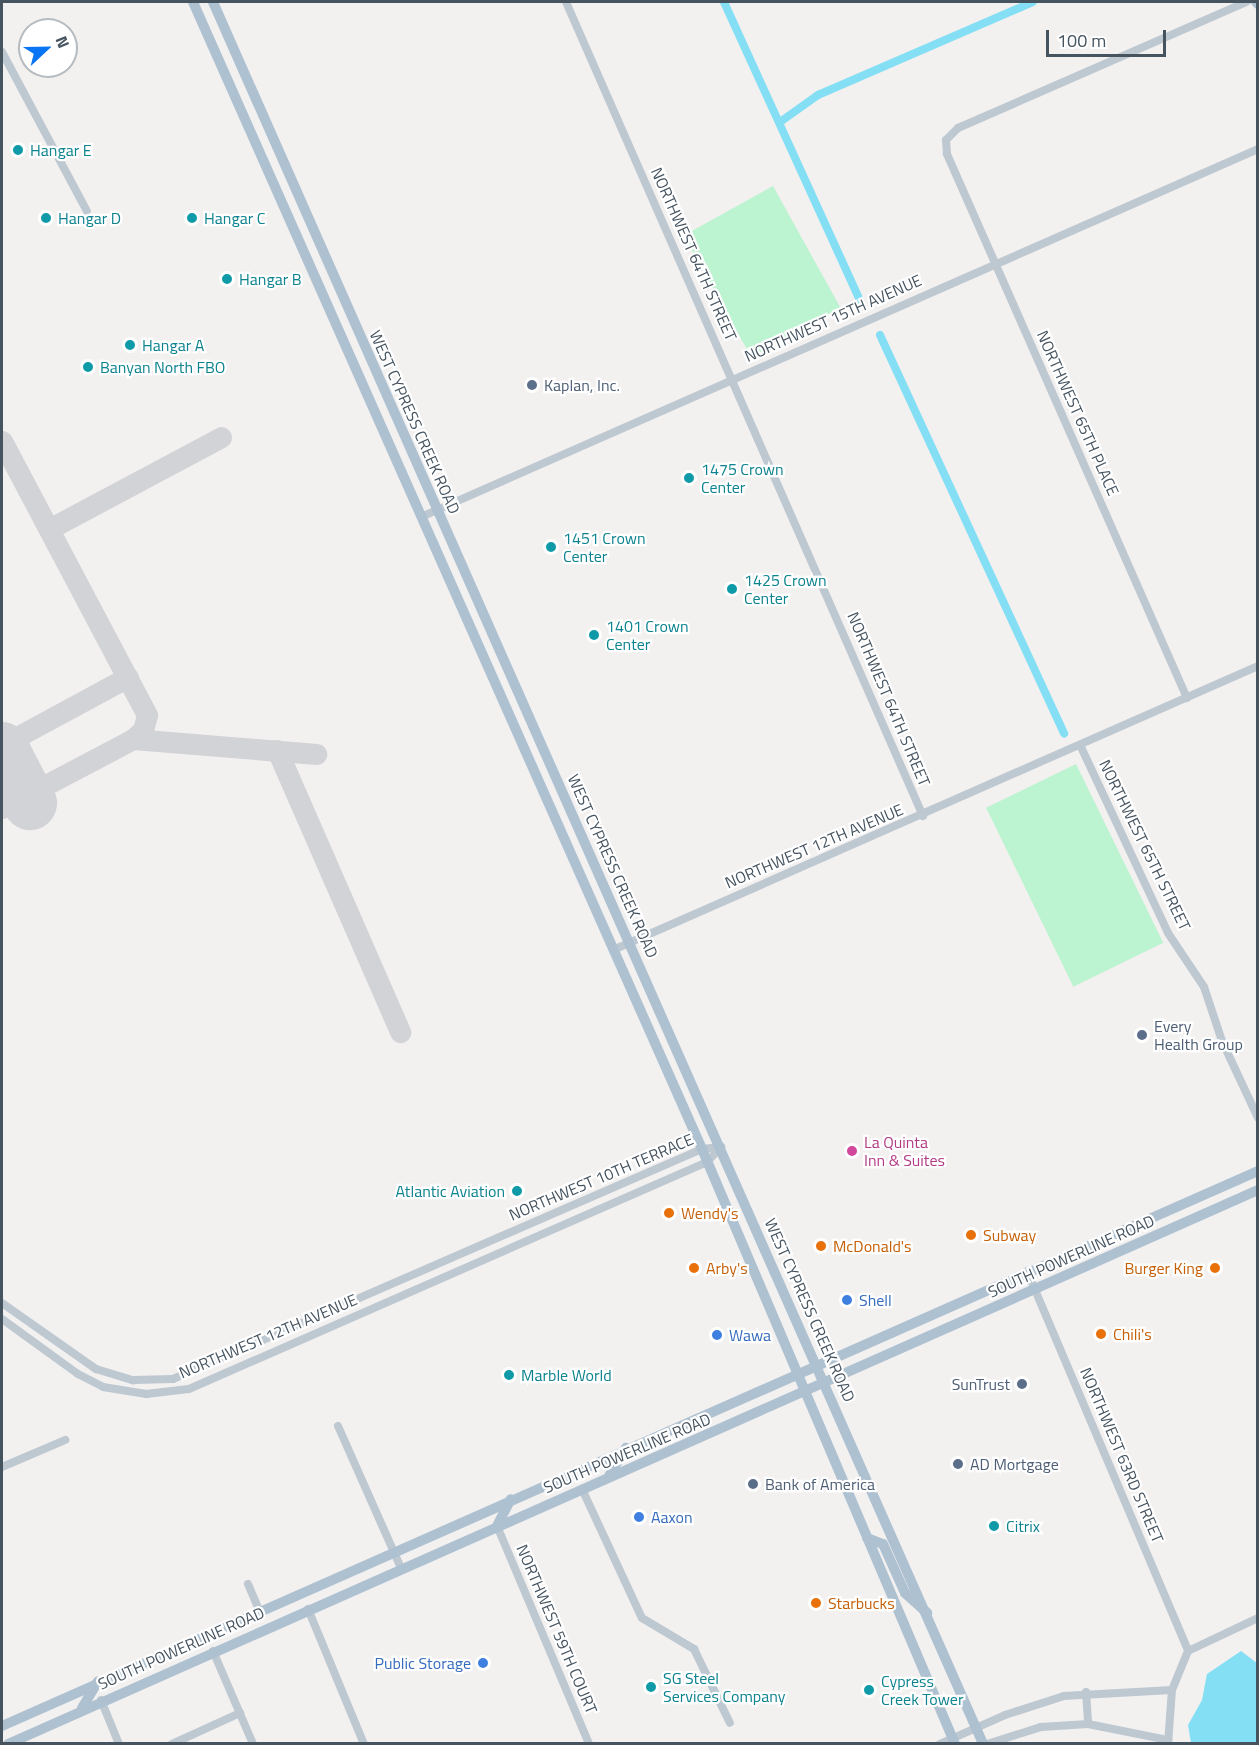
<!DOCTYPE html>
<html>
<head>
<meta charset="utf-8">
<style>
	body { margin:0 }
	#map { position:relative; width:1259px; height:1745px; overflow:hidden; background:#f3f0f0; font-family:"Titillium Web",sans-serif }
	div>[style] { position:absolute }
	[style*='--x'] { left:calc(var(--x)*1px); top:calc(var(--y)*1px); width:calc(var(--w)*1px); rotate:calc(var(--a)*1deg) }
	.green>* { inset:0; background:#bcf3d0; transform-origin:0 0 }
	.water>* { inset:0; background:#85dff4 }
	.canal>* { height:8px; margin:-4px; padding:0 4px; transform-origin:4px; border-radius:4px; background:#85dff4 }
	.taxiway>* { height:21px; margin:-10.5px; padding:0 10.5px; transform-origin:10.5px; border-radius:10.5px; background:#d2d3d6 }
	.runway>* { height:54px; margin:-27px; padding:0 27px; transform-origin:27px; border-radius:27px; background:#d2d3d6 }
	.minor>* { height:8px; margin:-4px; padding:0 4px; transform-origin:4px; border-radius:4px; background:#bdc8d1 }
	.major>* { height:10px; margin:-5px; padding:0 5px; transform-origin:5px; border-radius:5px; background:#aec1d1 }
	.dots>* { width:16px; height:16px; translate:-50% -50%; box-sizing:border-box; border:3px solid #fff; border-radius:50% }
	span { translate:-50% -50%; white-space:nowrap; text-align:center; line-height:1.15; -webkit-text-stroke:4.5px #fff; paint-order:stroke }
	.culture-label { font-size:16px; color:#0d838f }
	.left { translate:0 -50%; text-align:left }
	.right { translate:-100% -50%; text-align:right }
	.street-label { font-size:16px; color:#465460 }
	.service-label { font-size:16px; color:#4e5e75 }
	.hotel-label { font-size:16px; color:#b23c85 }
	.food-label { font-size:16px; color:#c56008 }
	.shop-label { font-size:16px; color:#366cbe }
	.frame { position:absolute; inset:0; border:3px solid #465460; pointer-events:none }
	.north { position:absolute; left:18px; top:18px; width:60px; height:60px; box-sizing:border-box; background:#fff; border:2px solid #b5bbbf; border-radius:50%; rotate:68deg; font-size:16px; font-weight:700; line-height:24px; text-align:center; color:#465460 }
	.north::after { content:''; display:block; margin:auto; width:21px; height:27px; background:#0975f4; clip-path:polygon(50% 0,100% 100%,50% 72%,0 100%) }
	.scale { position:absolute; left:1046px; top:30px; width:120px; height:27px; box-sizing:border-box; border:3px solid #465460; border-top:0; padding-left:8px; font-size:18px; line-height:21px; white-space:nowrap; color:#465460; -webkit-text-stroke:4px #fff; paint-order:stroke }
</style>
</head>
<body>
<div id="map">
	<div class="green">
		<div style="left:773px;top:186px;width:139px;height:102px;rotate:61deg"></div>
		<div style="left:1076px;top:764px;width:199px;height:100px;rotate:64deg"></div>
	</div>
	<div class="water">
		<div style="clip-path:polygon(1241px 1651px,1257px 1663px,1257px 1743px,1191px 1743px,1188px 1725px,1202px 1700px,1207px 1674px)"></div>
	</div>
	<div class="canal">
		<div style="--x:724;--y:2;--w:330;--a:65.5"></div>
		<div style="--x:780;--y:122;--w:47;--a:-35.4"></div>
		<div style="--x:818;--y:95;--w:234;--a:-23.4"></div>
		<div style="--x:880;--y:335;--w:439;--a:65.2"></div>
	</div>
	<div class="taxiway">
		<div style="--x:2;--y:441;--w:310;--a:62.1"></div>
		<div style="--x:147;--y:715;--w:16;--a:105"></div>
		<div style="--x:143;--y:730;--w:13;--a:138"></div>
		<div style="--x:133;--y:739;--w:148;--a:152.2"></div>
		<div style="--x:49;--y:529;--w:195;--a:-28.1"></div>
		<div style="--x:133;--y:739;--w:184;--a:4.7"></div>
		<div style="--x:2;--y:745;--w:143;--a:-28.4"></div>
		<div style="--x:277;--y:750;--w:308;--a:66.4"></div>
	</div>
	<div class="runway">
		<div style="--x:2;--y:749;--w:61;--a:62.6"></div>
	</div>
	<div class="minor">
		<div style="--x:566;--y:2;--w:889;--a:66.32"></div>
		<div style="--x:2;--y:52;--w:180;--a:61.9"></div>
		<div style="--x:421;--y:517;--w:914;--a:-23.73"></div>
		<div style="--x:1187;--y:698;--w:595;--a:-113.81"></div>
		<div style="--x:947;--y:154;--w:14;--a:-94"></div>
		<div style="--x:946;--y:140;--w:17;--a:-45"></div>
		<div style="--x:958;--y:128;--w:315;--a:-23.6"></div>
		<div style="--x:1081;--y:747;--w:205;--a:64.9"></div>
		<div style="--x:1168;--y:933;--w:65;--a:56.3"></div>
		<div style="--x:1204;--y:987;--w:57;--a:71.6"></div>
		<div style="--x:1222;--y:1041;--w:85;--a:64.9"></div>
		<div style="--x:613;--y:950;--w:705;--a:-23.76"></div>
		<div style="--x:1027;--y:1271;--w:413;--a:67"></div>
		<div style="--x:2;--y:1303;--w:115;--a:35.1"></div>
		<div style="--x:96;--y:1369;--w:39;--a:17"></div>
		<div style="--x:133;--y:1380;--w:40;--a:-1.4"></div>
		<div style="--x:173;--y:1379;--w:577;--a:-23.5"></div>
		<div style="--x:702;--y:1149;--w:19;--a:-6"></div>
		<div style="--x:2;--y:1319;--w:94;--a:35.9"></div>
		<div style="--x:78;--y:1374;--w:28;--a:27"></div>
		<div style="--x:103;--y:1387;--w:44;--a:9.2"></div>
		<div style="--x:146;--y:1394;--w:43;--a:-6.6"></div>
		<div style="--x:189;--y:1389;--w:566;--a:-23.66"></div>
		<div style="--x:707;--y:1162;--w:21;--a:-47"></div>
		<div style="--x:338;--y:1426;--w:155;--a:66.1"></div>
		<div style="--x:2;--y:1467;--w:69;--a:-23.2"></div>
		<div style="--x:582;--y:1489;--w:142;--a:65.1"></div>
		<div style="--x:642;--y:1618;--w:61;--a:30.8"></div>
		<div style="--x:694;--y:1649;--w:82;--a:64.1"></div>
		<div style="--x:497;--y:1526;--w:237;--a:67.1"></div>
		<div style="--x:248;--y:1584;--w:28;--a:67"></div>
		<div style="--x:308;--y:1609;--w:146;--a:67.5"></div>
		<div style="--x:213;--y:1651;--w:101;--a:66.7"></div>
		<div style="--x:1086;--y:1692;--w:32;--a:86"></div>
		<div style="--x:101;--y:1700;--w:48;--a:67.8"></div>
		<div style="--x:172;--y:1744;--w:75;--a:-24.5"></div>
		<div style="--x:940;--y:1744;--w:71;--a:-24"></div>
		<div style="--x:1005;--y:1715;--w:62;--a:-17.9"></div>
		<div style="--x:1064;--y:1696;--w:108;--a:-3.2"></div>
		<div style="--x:987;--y:1744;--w:57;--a:-17.5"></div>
		<div style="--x:1041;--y:1727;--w:47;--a:-3.7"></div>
		<div style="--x:1088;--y:1724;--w:82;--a:11.3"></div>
		<div style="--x:1168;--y:1744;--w:54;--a:-85.8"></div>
		<div style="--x:1172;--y:1690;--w:42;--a:-67.7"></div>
		<div style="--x:1188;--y:1651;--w:77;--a:-25.2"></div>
	</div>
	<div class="major">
		<div style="--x:193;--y:2;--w:1255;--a:66.07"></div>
		<div style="--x:702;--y:1149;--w:647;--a:66.96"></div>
		<div style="--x:213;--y:2;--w:1905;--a:66.15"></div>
		<div style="--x:1256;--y:2;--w:3;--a:45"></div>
		<div style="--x:609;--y:1476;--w:33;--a:-59"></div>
		<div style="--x:497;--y:1526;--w:30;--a:-63"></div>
		<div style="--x:867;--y:1538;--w:17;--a:21"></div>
		<div style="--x:883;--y:1544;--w:54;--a:65.8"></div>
		<div style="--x:905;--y:1593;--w:30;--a:42"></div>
		<div style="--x:82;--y:1708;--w:31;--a:-59"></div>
		<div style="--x:2;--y:1726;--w:1373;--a:-23.84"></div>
		<div style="--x:8;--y:1744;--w:1367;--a:-23.9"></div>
	</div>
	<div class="dots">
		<div style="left:18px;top:150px;background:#0f9aa8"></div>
		<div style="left:46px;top:218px;background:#0f9aa8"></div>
		<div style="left:192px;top:218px;background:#0f9aa8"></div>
		<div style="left:227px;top:279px;background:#0f9aa8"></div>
		<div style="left:130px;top:345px;background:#0f9aa8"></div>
		<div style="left:88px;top:367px;background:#0f9aa8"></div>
		<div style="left:532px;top:385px;background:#5c6f8a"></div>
		<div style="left:689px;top:478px;background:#0f9aa8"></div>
		<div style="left:551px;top:547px;background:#0f9aa8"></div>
		<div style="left:732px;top:589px;background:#0f9aa8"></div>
		<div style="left:594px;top:635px;background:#0f9aa8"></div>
		<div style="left:1142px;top:1035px;background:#5c6f8a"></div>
		<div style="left:852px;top:1151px;background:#d1479c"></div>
		<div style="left:517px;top:1191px;background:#0f9aa8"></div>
		<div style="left:669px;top:1213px;background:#e8710a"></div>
		<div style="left:971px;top:1235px;background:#e8710a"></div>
		<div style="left:821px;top:1246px;background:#e8710a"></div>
		<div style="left:694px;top:1268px;background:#e8710a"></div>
		<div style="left:1215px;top:1268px;background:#e8710a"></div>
		<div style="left:847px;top:1300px;background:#3f7fe0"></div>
		<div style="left:1101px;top:1334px;background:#e8710a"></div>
		<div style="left:717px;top:1335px;background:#3f7fe0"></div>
		<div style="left:509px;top:1375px;background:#0f9aa8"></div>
		<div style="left:1022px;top:1384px;background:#5c6f8a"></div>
		<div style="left:958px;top:1464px;background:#5c6f8a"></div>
		<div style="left:753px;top:1484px;background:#5c6f8a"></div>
		<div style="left:639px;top:1517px;background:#3f7fe0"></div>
		<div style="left:994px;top:1526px;background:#0f9aa8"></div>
		<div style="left:816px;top:1603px;background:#e8710a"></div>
		<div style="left:483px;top:1663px;background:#3f7fe0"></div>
		<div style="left:651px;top:1687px;background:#0f9aa8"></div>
		<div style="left:869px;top:1690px;background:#0f9aa8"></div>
	</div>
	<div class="culture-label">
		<span class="left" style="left:30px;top:150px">Hangar E</span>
		<span class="left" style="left:58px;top:218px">Hangar D</span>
		<span class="left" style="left:204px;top:218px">Hangar C</span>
		<span class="left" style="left:239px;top:279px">Hangar B</span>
		<span class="left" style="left:142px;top:345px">Hangar A</span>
		<span class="left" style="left:100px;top:367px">Banyan North FBO</span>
		<span class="left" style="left:701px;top:478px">1475 Crown<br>Center</span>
		<span class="left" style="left:563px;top:547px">1451 Crown<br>Center</span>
		<span class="left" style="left:744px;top:589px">1425 Crown<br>Center</span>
		<span class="left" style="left:606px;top:635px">1401 Crown<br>Center</span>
		<span class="right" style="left:505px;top:1191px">Atlantic Aviation</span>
		<span class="left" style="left:521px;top:1375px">Marble World</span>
		<span class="left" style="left:1006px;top:1526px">Citrix</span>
		<span class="left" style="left:663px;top:1687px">SG Steel<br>Services Company</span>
		<span class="left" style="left:881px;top:1690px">Cypress<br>Creek Tower</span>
	</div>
	<div class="street-label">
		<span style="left:694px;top:254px;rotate:66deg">NORTHWEST 64TH STREET</span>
		<span style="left:833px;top:318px;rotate:-24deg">NORTHWEST 15TH AVENUE</span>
		<span style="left:1078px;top:413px;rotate:66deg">NORTHWEST 65TH PLACE</span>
		<span style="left:415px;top:422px;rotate:66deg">WEST CYPRESS CREEK ROAD</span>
		<span style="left:889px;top:699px;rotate:67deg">NORTHWEST 64TH STREET</span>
		<span style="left:1145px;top:845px;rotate:64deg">NORTHWEST 65TH STREET</span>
		<span style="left:814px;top:846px;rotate:-23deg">NORTHWEST 12TH AVENUE</span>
		<span style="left:613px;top:866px;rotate:66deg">WEST CYPRESS CREEK ROAD</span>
		<span style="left:601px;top:1177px;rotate:-23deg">NORTHWEST 10TH TERRACE</span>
		<span style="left:1071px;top:1256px;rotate:-24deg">SOUTH POWERLINE ROAD</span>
		<span style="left:810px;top:1310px;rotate:66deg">WEST CYPRESS CREEK ROAD</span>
		<span style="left:268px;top:1336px;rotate:-23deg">NORTHWEST 12TH AVENUE</span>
		<span style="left:627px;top:1453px;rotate:-23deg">SOUTH POWERLINE ROAD</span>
		<span style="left:1122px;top:1455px;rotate:67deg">NORTHWEST 63RD STREET</span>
		<span style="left:557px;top:1629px;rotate:67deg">NORTHWEST 59TH COURT</span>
		<span style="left:181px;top:1648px;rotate:-24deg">SOUTH POWERLINE ROAD</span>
	</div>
	<div class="service-label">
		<span class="left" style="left:544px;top:385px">Kaplan, Inc.</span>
		<span class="left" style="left:1154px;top:1035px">Every<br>Health Group</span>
		<span class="right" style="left:1010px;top:1384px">SunTrust</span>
		<span class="left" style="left:970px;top:1464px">AD Mortgage</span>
		<span class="left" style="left:765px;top:1484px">Bank of America</span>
	</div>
	<div class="hotel-label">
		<span class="left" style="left:864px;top:1151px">La Quinta<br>Inn &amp; Suites</span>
	</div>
	<div class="food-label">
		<span class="left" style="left:681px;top:1213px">Wendy's</span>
		<span class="left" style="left:983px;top:1235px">Subway</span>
		<span class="left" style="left:833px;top:1246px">McDonald's</span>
		<span class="left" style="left:706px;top:1268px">Arby's</span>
		<span class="right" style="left:1203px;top:1268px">Burger King</span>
		<span class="left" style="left:1113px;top:1334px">Chili's</span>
		<span class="left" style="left:828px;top:1603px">Starbucks</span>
	</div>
	<div class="shop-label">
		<span class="left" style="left:859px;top:1300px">Shell</span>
		<span class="left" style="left:729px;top:1335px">Wawa</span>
		<span class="left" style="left:651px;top:1517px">Aaxon</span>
		<span class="right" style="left:471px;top:1663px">Public Storage</span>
	</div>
	<div class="frame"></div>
	<div class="north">N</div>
	<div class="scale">100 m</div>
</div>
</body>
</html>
